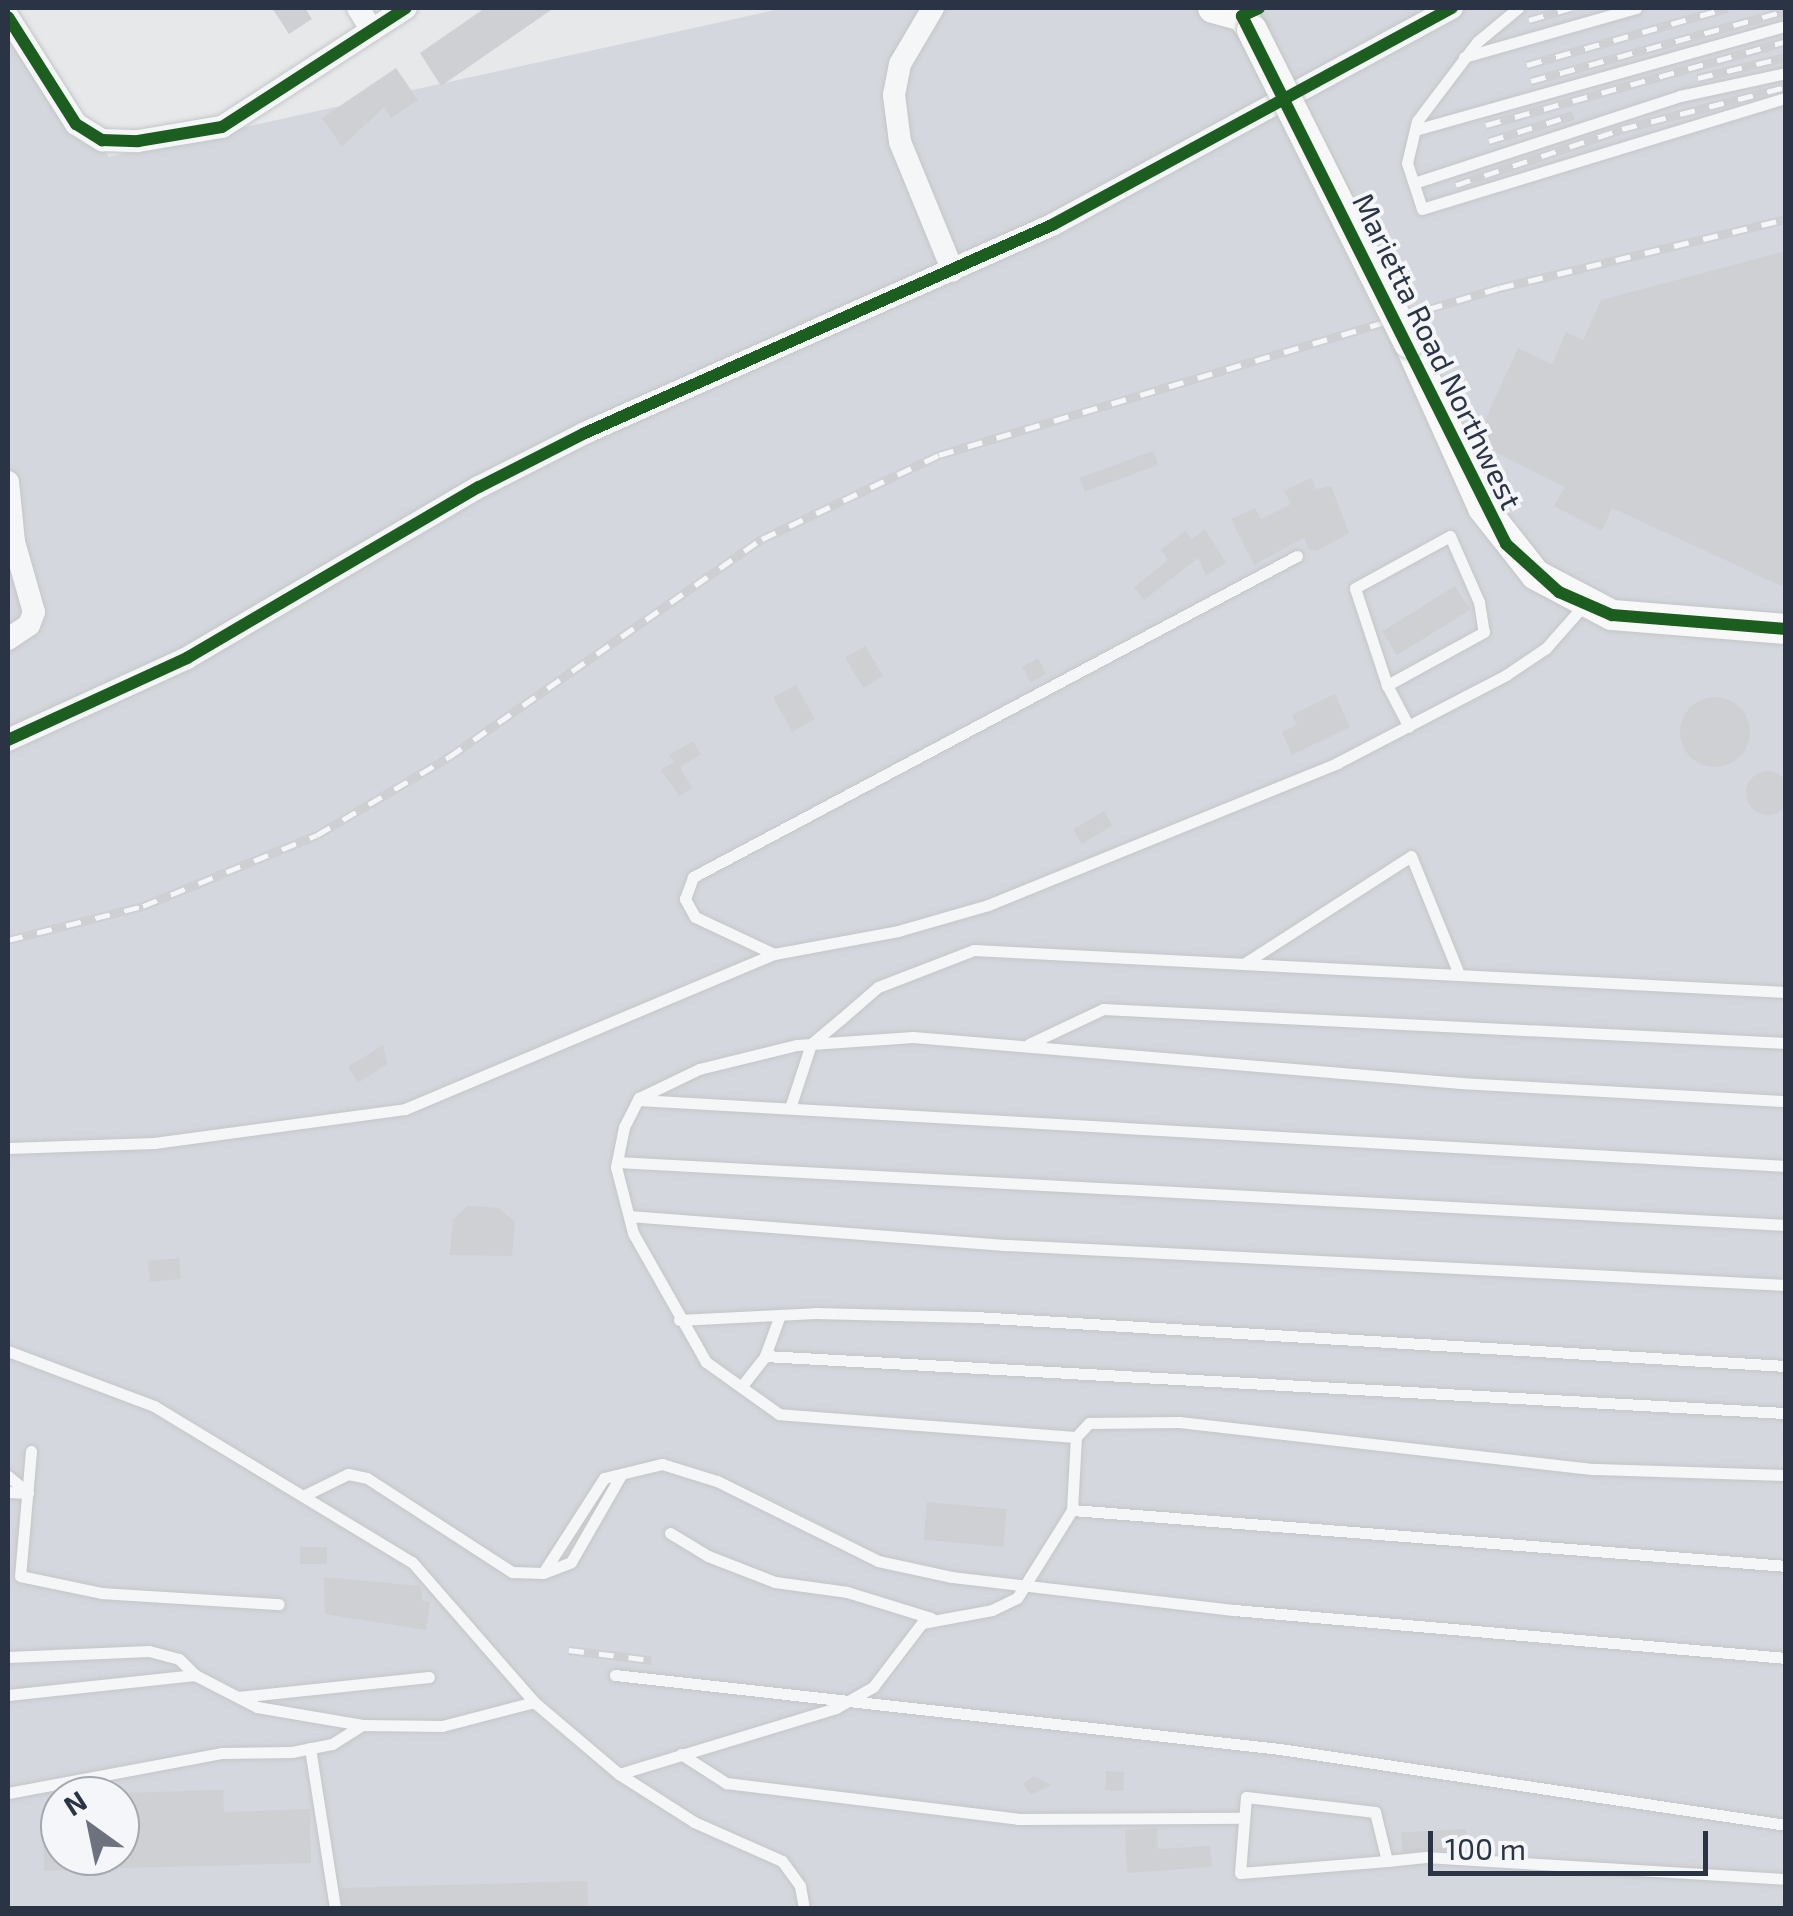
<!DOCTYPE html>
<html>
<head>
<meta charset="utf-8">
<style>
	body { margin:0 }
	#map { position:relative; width:1793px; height:1916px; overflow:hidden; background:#e6e8ea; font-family:"Exo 2",sans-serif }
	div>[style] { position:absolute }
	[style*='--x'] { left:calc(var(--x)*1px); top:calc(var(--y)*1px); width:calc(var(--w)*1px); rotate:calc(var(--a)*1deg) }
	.built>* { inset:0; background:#d4d7dd }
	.building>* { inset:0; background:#ced0d3; transform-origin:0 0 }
	.round { border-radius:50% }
	.roads { filter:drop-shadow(0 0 2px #c4c6c8) drop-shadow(0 0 2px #c4c6c8) }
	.lane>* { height:11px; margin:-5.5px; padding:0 5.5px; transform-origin:5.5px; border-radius:5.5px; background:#f5f6f7 }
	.street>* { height:22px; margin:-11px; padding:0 11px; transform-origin:11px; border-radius:11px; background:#f5f6f7 }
	.secondary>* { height:30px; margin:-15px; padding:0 15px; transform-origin:15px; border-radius:15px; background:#f8f8f8 }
	.rail>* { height:9px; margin-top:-4.5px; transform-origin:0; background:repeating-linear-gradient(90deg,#f4f6f9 0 15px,#cecfd2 0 30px); box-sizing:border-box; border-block:2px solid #cecfd2 }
	.bridges { filter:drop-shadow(0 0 2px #c4c6c8) drop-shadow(0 0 2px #c4c6c8) }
	.secondary-bridge>* { height:30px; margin:-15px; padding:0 15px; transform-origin:15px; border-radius:15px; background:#f8f8f8 }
	.cycleway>* { height:12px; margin:-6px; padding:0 6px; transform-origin:6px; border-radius:6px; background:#1b5e20 }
	span { translate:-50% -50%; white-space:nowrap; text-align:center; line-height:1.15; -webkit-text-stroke:8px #f4f6f9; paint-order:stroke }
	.street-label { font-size:30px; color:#2b3445 }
	.frame { position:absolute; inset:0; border:10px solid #2b3445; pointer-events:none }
	.north { position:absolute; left:40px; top:1776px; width:100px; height:100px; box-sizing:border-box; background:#f4f6f9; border:2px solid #a4a8b1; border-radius:50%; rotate:327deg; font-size:28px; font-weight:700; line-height:40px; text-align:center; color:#2b3445 }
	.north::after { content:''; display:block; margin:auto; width:35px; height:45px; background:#6c737f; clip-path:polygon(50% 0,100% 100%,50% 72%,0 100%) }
	.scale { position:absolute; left:1428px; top:1831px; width:280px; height:45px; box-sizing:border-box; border:5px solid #2b3445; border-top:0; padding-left:12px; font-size:30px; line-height:35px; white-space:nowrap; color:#2b3445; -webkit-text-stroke:8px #f4f6f9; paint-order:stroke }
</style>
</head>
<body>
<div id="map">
	<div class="built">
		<div style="clip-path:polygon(evenodd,784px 8px,1785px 8px,1785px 1908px,8px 1908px,8px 14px,109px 157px,784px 8px,60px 1796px,120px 1796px,120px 1856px,60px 1856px,60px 1796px)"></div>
	</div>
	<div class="building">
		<div style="clip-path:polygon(272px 8px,305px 8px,312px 19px,289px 34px)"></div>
		<div style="clip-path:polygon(485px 8px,554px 8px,441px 86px,420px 53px)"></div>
		<div style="clip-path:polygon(396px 68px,418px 100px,391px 118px,384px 107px,342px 147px,322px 118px)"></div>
		<div style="clip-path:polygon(1786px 251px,1786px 588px,1612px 508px,1602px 531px,1554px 506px,1565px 487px,1475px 442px,1518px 348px,1552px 364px,1566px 332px,1583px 340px,1601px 300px)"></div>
		<div style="left:1153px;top:451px;width:15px;height:78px;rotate:70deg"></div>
		<div style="clip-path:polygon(1311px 478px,1316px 489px,1331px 486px,1349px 533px,1317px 551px,1308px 549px,1304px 538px,1254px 565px,1231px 519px,1255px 508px,1261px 519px,1291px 504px,1284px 491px)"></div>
		<div style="clip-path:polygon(1205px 529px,1226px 563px,1206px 575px,1198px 558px,1144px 600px,1134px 587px,1168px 560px,1161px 550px,1185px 531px,1192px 539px)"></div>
		<div style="left:1455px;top:586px;width:28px;height:86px;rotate:58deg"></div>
		<div style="left:865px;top:646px;width:35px;height:23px;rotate:59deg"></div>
		<div style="left:1038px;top:658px;width:18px;height:18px;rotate:61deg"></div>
		<div style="left:796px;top:685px;width:39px;height:26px;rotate:61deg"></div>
		<div style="clip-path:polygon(1335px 694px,1350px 727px,1292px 755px,1282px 732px,1297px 725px,1292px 715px)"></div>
		<div class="round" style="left:1680px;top:697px;width:70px;height:70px"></div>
		<div style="clip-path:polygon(693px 741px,701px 754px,680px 767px,692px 788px,679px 796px,661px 770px,674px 762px,669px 755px)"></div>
		<div class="round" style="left:1746px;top:771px;width:44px;height:44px"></div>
		<div style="left:1104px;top:811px;width:17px;height:36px;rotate:59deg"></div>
		<div style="clip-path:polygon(383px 1045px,387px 1064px,358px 1083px,348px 1067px)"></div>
		<div style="clip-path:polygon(467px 1206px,499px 1208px,515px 1222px,512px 1256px,450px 1255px,453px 1220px)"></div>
		<div style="left:179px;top:1258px;width:21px;height:31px;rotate:85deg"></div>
		<div style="left:927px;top:1502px;width:80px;height:38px;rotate:5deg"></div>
		<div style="left:300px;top:1547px;width:27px;height:17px"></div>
		<div style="clip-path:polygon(324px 1577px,420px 1586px,423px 1601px,430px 1602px,426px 1630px,325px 1614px)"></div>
		<div style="left:1106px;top:1771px;width:18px;height:19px;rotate:3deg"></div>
		<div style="clip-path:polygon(1034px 1776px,1051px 1785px,1031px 1795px,1023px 1784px)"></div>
		<div style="clip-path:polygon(223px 1790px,224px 1812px,310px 1809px,311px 1863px,120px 1868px,120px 1793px)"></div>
		<div style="clip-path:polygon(43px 1817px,60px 1817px,60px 1856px,98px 1856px,98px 1869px,44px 1871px)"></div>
		<div style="clip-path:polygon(1157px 1828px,1158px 1849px,1210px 1846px,1212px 1867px,1127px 1873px,1125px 1830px)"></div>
		<div style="left:1466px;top:1829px;width:20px;height:65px;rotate:87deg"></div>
		<div style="clip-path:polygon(587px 1881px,588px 1908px,344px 1908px,341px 1888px)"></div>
	</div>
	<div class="roads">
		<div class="lane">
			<div style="--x:1518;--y:8;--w:53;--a:140.3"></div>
			<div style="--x:1477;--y:42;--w:99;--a:127.2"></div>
			<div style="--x:1417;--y:121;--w:43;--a:103.4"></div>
			<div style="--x:1407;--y:163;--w:48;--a:71.9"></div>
			<div style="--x:1422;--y:209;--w:381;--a:-17"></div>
			<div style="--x:1464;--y:57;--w:179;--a:-15.9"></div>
			<div style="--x:1415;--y:130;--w:385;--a:-15.7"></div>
			<div style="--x:1414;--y:183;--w:280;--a:-18.1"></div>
			<div style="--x:1680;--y:96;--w:108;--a:-12.2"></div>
			<div style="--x:1387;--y:685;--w:102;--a:-108.3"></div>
			<div style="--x:1355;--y:588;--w:108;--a:-28.7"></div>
			<div style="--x:1450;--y:536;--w:72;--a:66.3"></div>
			<div style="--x:1479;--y:602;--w:30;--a:81"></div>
			<div style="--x:1484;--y:632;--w:111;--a:151.3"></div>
			<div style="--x:1387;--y:685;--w:47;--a:62.4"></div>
			<div style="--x:774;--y:954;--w:87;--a:-154.9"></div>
			<div style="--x:695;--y:917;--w:21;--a:-119"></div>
			<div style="--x:685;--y:899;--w:23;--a:-70"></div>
			<div style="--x:693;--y:877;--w:684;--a:-27.99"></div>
			<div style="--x:1245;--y:963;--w:197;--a:-32.8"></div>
			<div style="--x:1411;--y:856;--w:127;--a:67.9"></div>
			<div style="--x:1029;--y:1044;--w:82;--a:-25.3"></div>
			<div style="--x:1103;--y:1009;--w:684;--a:2.85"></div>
			<div style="--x:638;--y:1100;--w:1150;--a:3.29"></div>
			<div style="--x:790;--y:1108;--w:67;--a:-71.8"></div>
			<div style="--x:811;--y:1044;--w:39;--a:-40"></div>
			<div style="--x:841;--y:1019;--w:49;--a:-40.9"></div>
			<div style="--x:878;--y:987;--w:103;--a:-21.1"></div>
			<div style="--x:974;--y:950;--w:813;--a:2.96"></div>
			<div style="--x:8;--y:1148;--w:146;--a:-2"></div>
			<div style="--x:154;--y:1143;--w:253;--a:-7.7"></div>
			<div style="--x:405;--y:1109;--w:400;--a:-22.8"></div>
			<div style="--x:774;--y:954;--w:126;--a:-10.5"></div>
			<div style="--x:898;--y:931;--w:94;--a:-16.1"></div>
			<div style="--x:988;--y:905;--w:377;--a:-22.1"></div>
			<div style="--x:1337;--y:763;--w:191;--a:-27.5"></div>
			<div style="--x:1506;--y:675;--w:48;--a:-34"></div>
			<div style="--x:1546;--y:648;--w:57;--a:-48.5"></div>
			<div style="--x:617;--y:1162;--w:1171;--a:3.08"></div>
			<div style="--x:629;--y:1216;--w:380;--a:4.4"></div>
			<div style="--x:1008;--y:1245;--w:779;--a:2.94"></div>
			<div style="--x:679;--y:1320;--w:136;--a:-2.9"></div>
			<div style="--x:815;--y:1313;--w:160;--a:1.4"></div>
			<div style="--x:975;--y:1317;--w:812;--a:3.46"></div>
			<div style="--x:8;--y:1351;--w:156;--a:20.6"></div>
			<div style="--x:154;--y:1406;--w:301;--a:31.2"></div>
			<div style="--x:412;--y:1562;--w:186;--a:48.9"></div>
			<div style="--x:534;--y:1702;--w:111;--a:40.3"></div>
			<div style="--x:619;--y:1774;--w:227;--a:-16.9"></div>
			<div style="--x:836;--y:1708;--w:43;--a:-29.6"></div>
			<div style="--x:873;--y:1687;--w:81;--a:-52.6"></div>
			<div style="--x:922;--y:1623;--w:71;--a:-10.5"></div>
			<div style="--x:992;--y:1610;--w:28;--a:-26"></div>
			<div style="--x:1017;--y:1598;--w:104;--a:-58"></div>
			<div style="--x:1072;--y:1510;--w:73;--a:-86.9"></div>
			<div style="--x:1076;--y:1437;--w:298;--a:-175.6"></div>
			<div style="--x:779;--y:1414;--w:90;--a:-144.5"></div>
			<div style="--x:706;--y:1362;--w:148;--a:-119.5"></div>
			<div style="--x:633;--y:1233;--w:68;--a:-104.4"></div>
			<div style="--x:616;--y:1167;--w:41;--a:-78.7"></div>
			<div style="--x:624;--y:1127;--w:33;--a:-63"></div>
			<div style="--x:639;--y:1098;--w:67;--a:-25.8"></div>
			<div style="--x:699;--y:1069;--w:101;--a:-13.8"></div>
			<div style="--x:797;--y:1045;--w:116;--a:-3.9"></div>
			<div style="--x:913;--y:1037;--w:550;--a:4.8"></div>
			<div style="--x:1461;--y:1083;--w:325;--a:3.2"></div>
			<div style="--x:765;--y:1356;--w:44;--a:-69.9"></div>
			<div style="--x:741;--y:1387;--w:39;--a:-52"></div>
			<div style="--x:765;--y:1356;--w:1023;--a:3.2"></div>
			<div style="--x:1076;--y:1437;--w:19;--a:-47"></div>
			<div style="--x:1089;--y:1423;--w:90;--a:-0.6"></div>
			<div style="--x:1179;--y:1422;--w:418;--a:6.5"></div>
			<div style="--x:1594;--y:1469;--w:192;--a:1.8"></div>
			<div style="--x:31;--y:1451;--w:125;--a:95"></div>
			<div style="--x:20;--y:1576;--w:84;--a:11.7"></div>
			<div style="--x:102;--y:1593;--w:177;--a:3.6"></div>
			<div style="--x:8;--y:1476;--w:26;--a:40"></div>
			<div style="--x:8;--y:1492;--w:20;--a:3"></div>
			<div style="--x:303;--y:1496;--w:50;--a:-26.1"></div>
			<div style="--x:348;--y:1474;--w:19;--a:12"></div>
			<div style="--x:367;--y:1478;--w:173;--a:33"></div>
			<div style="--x:512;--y:1572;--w:31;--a:2"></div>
			<div style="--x:543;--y:1573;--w:30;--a:-21"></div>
			<div style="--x:571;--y:1562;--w:100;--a:-60.1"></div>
			<div style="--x:1072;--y:1510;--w:716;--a:4.48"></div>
			<div style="--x:670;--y:1533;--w:44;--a:31.2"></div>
			<div style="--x:708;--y:1556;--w:72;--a:21.2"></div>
			<div style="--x:775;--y:1582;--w:73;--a:7.9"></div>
			<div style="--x:847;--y:1592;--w:88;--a:17.2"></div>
			<div style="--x:543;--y:1573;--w:113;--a:-57.3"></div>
			<div style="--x:604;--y:1478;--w:60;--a:-13.6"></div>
			<div style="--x:662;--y:1464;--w:58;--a:17.2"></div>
			<div style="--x:717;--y:1481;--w:180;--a:26.4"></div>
			<div style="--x:878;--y:1561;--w:76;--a:12.2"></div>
			<div style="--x:952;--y:1577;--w:284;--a:6.7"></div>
			<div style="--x:1234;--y:1610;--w:554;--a:4.97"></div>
			<div style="--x:8;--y:1657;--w:141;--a:-2.4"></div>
			<div style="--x:149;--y:1651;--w:31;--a:15"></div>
			<div style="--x:179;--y:1659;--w:23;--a:45"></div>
			<div style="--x:615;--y:1675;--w:669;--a:6.35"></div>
			<div style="--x:1280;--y:1749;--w:512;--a:8.54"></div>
			<div style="--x:8;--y:1695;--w:188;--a:-6.1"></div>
			<div style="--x:195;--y:1675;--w:70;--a:27.3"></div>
			<div style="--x:257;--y:1707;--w:107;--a:9.7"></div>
			<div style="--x:362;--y:1725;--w:80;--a:0.7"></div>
			<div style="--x:442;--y:1726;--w:95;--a:-14.6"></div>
			<div style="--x:238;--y:1697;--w:192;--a:-6"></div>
			<div style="--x:310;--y:1748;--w:162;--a:81.1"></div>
			<div style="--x:681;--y:1754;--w:54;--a:32.8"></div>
			<div style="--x:726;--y:1783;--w:294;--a:7"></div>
			<div style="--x:1018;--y:1819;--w:226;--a:-0.3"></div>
			<div style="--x:619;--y:1774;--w:89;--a:32.6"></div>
			<div style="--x:694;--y:1822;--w:96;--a:23.9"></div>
			<div style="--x:782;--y:1861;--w:31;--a:54"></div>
			<div style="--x:800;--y:1886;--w:22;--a:80"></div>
			<div style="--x:8;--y:1793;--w:218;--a:-10.6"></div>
			<div style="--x:222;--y:1753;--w:70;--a:-0.8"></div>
			<div style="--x:292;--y:1752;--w:41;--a:-11.3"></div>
			<div style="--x:332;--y:1744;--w:36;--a:-32"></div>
			<div style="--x:1387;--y:1861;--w:147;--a:175.3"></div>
			<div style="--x:1240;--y:1873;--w:76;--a:-85.5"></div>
			<div style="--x:1246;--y:1797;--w:130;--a:6.6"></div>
			<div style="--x:1375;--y:1812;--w:50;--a:76.2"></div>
			<div style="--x:1387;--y:1861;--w:39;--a:-6"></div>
			<div style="--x:1426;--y:1857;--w:361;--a:3.5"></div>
		</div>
		<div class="street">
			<div style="--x:358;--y:8;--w:26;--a:58"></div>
			<div style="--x:933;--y:8;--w:65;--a:120.5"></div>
			<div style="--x:900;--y:64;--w:32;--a:101"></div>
			<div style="--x:894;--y:95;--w:47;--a:82.7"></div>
			<div style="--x:900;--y:142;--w:139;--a:67.7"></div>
			<div style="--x:8;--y:17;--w:127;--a:57.6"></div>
			<div style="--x:76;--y:124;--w:31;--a:32"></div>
			<div style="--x:102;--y:140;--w:36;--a:2"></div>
			<div style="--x:138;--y:141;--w:85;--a:-9.5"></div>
			<div style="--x:222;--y:127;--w:219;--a:-32.9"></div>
			<div style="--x:8;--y:482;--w:60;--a:84.3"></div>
			<div style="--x:14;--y:542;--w:73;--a:74.1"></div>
			<div style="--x:34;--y:612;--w:14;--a:111"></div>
			<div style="--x:29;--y:625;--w:25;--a:146"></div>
			<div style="--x:8;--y:740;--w:197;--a:-24.6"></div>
			<div style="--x:187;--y:658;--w:338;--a:-30.4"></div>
			<div style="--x:479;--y:487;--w:119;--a:-27"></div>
			<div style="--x:585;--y:433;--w:511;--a:-24.01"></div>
			<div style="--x:1052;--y:225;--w:455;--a:-28.5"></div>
		</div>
		<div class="secondary">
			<div style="--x:1213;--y:8;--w:30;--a:15"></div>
			<div style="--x:1242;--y:16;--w:17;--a:54"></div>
			<div style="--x:1409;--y:343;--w:181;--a:65.8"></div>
			<div style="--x:1483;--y:508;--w:85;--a:51.7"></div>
			<div style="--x:1536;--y:575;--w:86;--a:27.8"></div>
			<div style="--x:1612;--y:615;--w:175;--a:4.6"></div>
		</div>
	</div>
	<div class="rail">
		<div style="--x:1529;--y:20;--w:44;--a:-15.9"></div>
		<div style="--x:1527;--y:65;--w:208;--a:-15.9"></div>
		<div style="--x:1698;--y:78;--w:90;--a:-13.4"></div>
		<div style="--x:1531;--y:81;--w:264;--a:-15.4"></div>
		<div style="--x:1486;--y:125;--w:312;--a:-15.6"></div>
		<div style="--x:1489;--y:141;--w:88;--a:-17.2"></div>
		<div style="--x:1456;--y:185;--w:175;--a:-18.6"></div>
		<div style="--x:1622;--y:129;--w:169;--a:-14.4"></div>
		<div style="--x:8;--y:940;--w:139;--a:-14.1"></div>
		<div style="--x:143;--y:906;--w:188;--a:-22.2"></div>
		<div style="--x:317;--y:835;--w:153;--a:-30.6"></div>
		<div style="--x:449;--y:757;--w:381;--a:-34.9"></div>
		<div style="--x:762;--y:539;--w:196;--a:-25.4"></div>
		<div style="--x:939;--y:455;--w:584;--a:-16.61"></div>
		<div style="--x:1499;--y:288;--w:295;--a:-13.5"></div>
		<div style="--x:569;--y:1650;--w:83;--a:7"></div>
	</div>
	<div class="bridges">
		<div class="secondary-bridge">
			<div style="--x:1252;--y:30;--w:350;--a:63.4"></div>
		</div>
	</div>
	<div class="cycleway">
		<div style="--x:1259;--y:8;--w:19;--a:155"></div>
		<div style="--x:1242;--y:16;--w:590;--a:63.43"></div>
		<div style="--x:1506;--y:544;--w:72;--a:42.2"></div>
		<div style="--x:1559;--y:592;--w:58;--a:23.5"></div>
		<div style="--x:1612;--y:615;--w:175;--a:4.6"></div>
		<div style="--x:8;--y:17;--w:127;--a:57.6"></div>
		<div style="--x:76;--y:124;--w:31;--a:32"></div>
		<div style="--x:102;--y:140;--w:36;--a:2"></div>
		<div style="--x:138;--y:141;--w:85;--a:-9.5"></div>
		<div style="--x:222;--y:127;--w:219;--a:-32.9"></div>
		<div style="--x:8;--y:740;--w:197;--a:-24.6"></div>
		<div style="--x:187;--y:658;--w:338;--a:-30.4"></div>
		<div style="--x:479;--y:487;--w:119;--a:-27"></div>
		<div style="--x:585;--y:433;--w:511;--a:-24.01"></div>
		<div style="--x:1052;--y:225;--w:455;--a:-28.5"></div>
	</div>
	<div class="street-label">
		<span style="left:1438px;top:351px;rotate:64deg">Marietta Road Northwest</span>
	</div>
	<div class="frame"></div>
	<div class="north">N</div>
	<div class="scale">100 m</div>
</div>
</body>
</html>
